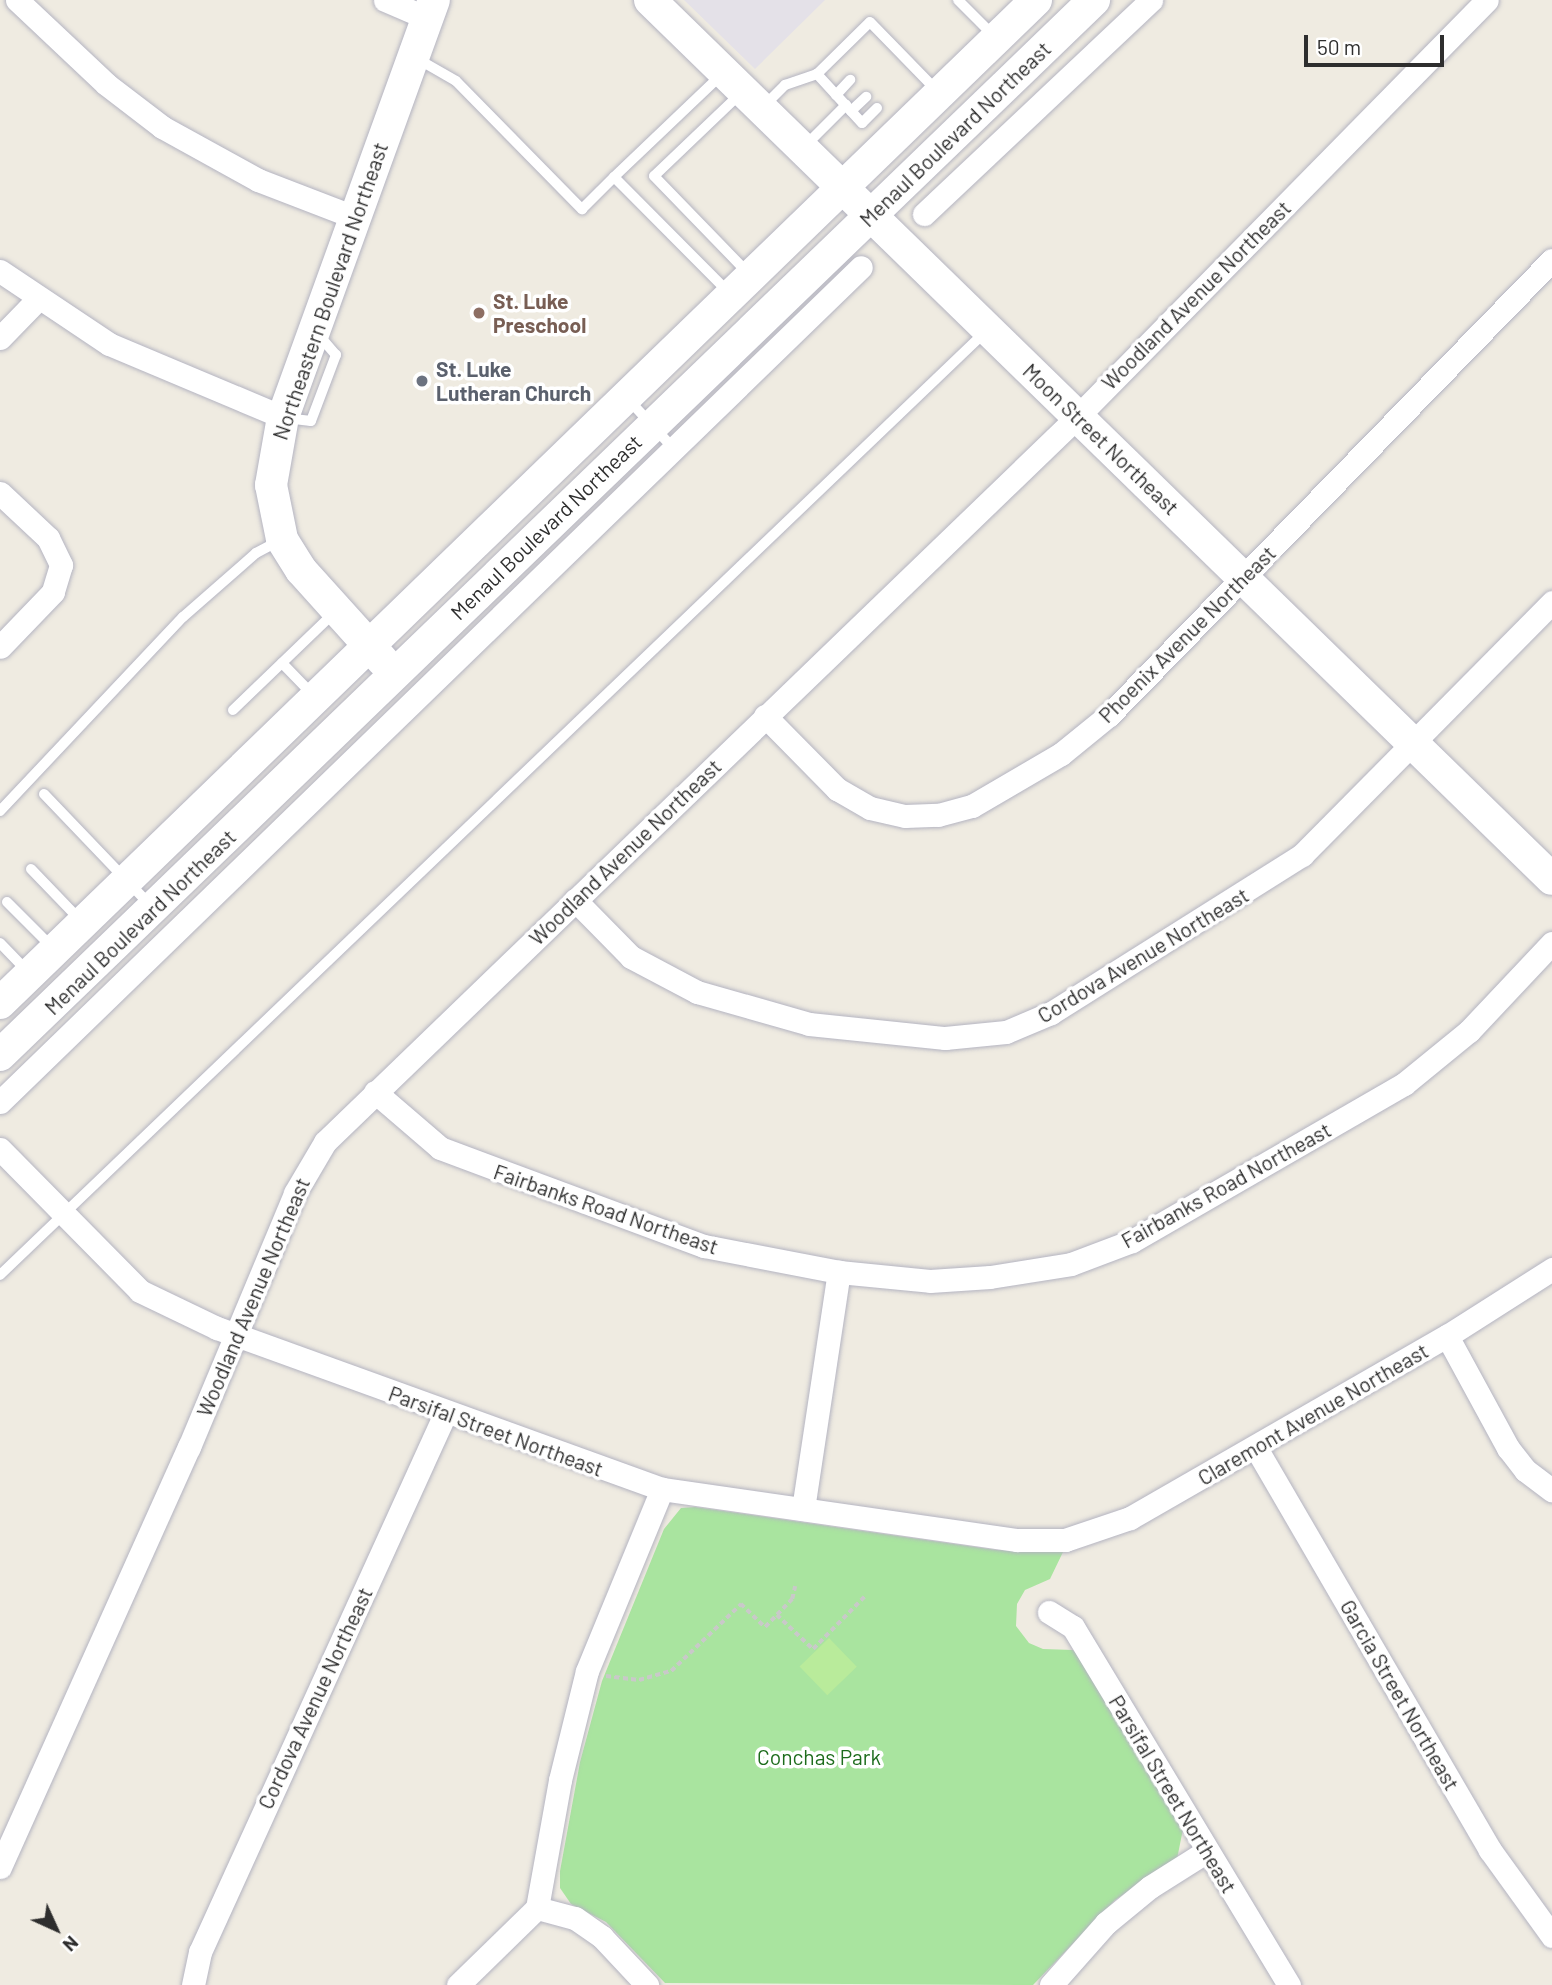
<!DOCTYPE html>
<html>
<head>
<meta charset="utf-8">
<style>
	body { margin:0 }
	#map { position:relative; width:1552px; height:1985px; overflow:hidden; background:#efebe1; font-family:Barlow,sans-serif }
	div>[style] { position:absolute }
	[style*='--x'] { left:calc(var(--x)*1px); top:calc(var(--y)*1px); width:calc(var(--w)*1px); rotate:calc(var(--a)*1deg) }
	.industrial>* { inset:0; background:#e4e1e8 }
	.green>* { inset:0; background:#a9e49f }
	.pitch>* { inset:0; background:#b9eb9b; transform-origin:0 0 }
	.path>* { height:3.5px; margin-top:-1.75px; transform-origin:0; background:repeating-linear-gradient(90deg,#c9c9c9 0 5px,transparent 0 8.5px) }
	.roads { filter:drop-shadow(0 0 2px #b4b4c1) drop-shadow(0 0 2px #b4b4c1) }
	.lane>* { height:10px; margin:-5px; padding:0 5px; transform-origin:5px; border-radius:5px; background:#fff }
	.street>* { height:23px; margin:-11.5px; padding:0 11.5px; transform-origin:11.5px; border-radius:11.5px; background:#fff }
	.secondary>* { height:32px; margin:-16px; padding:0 16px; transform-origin:16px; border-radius:16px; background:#fff }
	.dots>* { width:19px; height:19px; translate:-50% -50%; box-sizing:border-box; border:4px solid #fff; border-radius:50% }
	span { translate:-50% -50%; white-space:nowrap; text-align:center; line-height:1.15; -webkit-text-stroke:7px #fff; paint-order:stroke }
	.street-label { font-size:21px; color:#2e2e2e }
	.education-label { font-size:21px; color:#785e54; font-weight:700 }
	.left { translate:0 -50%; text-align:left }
	.worship-label { font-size:21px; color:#5b616d; font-weight:700 }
	.park-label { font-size:21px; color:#1d6c1c }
	.north { position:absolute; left:21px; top:1894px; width:70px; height:70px; -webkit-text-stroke:5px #fff; paint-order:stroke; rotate:135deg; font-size:19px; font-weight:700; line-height:28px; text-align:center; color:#2e2e2e }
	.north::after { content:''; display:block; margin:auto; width:24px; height:32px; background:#2e2e2e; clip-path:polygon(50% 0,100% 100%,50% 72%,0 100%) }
	.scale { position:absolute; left:1304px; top:35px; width:140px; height:32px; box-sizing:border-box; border:4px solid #2e2e2e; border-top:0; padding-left:9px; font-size:21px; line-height:24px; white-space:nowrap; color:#2e2e2e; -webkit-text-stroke:5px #fff; paint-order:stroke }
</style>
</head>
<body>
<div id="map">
	<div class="industrial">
		<div style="clip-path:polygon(684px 0,825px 0,755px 69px)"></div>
	</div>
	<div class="green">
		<div style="clip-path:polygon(695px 1507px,996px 1550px,1063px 1552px,1050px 1579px,1025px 1590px,1017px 1604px,1016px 1626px,1029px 1643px,1043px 1649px,1073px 1650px,1082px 1658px,1183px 1829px,1177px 1859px,1115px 1900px,1033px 1985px,665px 1983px,606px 1922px,571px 1904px,560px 1888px,560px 1871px,580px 1762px,602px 1681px,664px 1529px,681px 1508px)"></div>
	</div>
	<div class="pitch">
		<div style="left:829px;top:1638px;width:40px;height:41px;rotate:46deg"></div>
	</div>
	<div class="path">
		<div style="--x:777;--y:1615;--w:50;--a:43.4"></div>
		<div style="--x:813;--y:1649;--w:74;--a:-45.5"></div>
		<div style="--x:606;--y:1676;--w:33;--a:7"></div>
		<div style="--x:639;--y:1680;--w:33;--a:-16"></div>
		<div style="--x:671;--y:1671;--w:97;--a:-43.7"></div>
		<div style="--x:741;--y:1604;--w:33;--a:44"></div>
		<div style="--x:765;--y:1627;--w:39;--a:-46"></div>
		<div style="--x:792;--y:1599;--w:13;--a:-77"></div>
	</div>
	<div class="roads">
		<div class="lane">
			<div style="--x:958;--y:0;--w:49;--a:45"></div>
			<div style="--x:416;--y:58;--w:46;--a:29.9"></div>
			<div style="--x:456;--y:81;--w:180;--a:45.5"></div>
			<div style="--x:582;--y:209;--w:45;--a:-45"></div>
			<div style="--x:614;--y:177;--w:165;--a:45.2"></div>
			<div style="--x:741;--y:93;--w:120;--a:136.3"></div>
			<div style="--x:654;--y:176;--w:136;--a:45.9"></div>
			<div style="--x:836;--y:95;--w:21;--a:-47"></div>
			<div style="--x:764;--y:106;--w:30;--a:-45"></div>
			<div style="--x:785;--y:85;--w:34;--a:-19"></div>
			<div style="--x:877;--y:108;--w:21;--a:135"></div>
			<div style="--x:862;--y:123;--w:67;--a:-132.6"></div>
			<div style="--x:817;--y:74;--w:74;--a:-44.5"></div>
			<div style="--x:870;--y:22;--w:96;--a:45.8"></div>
			<div style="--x:851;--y:111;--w:21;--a:-43"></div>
			<div style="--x:803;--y:148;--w:61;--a:-45"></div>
			<div style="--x:614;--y:177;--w:148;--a:-43.6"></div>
			<div style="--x:628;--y:399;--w:67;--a:47.4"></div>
			<div style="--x:286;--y:418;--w:25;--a:7"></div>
			<div style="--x:311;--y:421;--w:71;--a:-69.3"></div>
			<div style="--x:336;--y:355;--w:28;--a:-131"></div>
			<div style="--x:282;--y:663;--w:46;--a:45.9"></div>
			<div style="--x:233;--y:710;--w:141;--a:-43.9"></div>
			<div style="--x:44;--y:794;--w:155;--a:46.3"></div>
			<div style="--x:0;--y:811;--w:267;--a:-46.7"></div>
			<div style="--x:183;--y:617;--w:97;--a:-41.2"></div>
			<div style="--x:256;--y:553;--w:26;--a:-28"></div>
			<div style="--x:31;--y:869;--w:72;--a:46.1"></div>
			<div style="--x:7;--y:902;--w:65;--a:45"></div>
			<div style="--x:0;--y:943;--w:39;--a:46"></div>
			<div style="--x:0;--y:1275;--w:1365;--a:-43.75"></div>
		</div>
		<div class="street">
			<div style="--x:17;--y:0;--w:122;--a:43.3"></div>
			<div style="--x:106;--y:84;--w:71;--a:37.5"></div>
			<div style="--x:162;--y:127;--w:110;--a:28.9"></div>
			<div style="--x:258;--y:180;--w:103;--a:21.1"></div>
			<div style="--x:385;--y:0;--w:46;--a:23.2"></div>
			<div style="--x:924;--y:214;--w:312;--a:-43.3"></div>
			<div style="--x:0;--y:271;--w:131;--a:33.8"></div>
			<div style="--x:109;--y:344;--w:189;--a:22.8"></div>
			<div style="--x:0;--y:338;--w:53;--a:-45.8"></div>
			<div style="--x:0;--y:493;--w:66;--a:43.2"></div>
			<div style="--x:48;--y:538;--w:30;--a:64"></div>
			<div style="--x:61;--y:565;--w:28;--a:107"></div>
			<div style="--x:53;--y:592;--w:76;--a:133.9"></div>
			<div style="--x:765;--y:716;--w:103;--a:45.4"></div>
			<div style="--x:837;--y:789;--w:38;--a:30"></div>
			<div style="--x:870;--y:808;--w:36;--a:13"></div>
			<div style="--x:905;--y:816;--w:33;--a:-2"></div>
			<div style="--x:938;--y:815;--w:35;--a:-15"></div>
			<div style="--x:972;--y:806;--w:103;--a:-30.3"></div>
			<div style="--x:1061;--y:754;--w:62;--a:-39.1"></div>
			<div style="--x:1109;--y:715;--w:635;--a:-45.77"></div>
			<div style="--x:575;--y:900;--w:80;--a:45.5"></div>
			<div style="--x:631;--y:957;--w:75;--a:27.9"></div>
			<div style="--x:697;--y:992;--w:116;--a:15.9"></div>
			<div style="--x:809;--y:1024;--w:137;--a:5.9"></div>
			<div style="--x:945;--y:1038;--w:61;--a:-5.6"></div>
			<div style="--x:1006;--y:1032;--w:49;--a:-22.9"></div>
			<div style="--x:1051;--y:1013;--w:297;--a:-32.2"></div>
			<div style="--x:1302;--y:855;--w:356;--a:-45.3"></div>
			<div style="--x:375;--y:1092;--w:86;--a:40.7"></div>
			<div style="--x:440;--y:1148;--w:282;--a:20.4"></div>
			<div style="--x:704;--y:1246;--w:137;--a:10.9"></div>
			<div style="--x:839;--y:1272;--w:91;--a:5.6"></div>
			<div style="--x:930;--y:1281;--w:60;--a:-3.8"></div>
			<div style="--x:990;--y:1277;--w:82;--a:-9.1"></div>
			<div style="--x:1071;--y:1264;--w:65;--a:-20.7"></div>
			<div style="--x:1132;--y:1241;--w:314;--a:-30"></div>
			<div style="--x:1404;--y:1084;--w:84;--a:-39.2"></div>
			<div style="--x:1469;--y:1031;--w:121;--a:-46.7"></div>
			<div style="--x:0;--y:1102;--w:1199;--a:-44.12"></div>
			<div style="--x:0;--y:1149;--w:199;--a:45.4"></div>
			<div style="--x:140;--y:1291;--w:85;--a:25.7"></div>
			<div style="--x:217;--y:1328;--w:473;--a:19.9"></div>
			<div style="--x:662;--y:1489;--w:359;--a:8.2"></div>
			<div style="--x:1017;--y:1540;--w:48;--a:0"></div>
			<div style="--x:1065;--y:1540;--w:69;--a:-18.7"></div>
			<div style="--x:1130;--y:1518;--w:366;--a:-29.9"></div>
			<div style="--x:1447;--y:1336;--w:125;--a:-32.5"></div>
			<div style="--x:1447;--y:1336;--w:128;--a:61.4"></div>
			<div style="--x:1508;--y:1448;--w:28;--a:52"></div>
			<div style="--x:1525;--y:1470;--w:34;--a:37"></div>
			<div style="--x:1256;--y:1448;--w:465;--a:59.8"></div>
			<div style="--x:1490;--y:1850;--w:106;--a:54.2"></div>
			<div style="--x:803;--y:1509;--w:240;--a:-81.4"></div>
			<div style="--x:1049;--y:1612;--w:28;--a:32"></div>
			<div style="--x:1073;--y:1627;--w:418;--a:58.9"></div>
			<div style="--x:0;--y:1867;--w:461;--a:-65.8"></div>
			<div style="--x:189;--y:1447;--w:275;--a:-67.3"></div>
			<div style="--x:295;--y:1193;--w:59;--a:-59.5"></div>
			<div style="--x:325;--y:1142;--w:1046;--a:-43.95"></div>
			<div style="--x:1078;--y:416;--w:583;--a:-45.49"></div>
			<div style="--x:537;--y:1908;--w:39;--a:15"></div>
			<div style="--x:575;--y:1918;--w:33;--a:35"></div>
			<div style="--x:602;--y:1937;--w:66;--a:46.8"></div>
			<div style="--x:193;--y:1985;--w:34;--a:-78"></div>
			<div style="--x:200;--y:1952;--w:591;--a:-65.52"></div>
			<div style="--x:458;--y:1985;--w:110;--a:-44.3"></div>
			<div style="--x:537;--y:1908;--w:130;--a:-79.8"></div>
			<div style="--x:560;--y:1780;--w:112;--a:-76.1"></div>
			<div style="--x:587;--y:1671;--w:197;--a:-67.6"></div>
			<div style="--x:1051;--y:1985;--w:83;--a:-48.4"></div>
			<div style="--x:1106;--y:1923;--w:57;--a:-39.3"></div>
			<div style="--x:1150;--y:1887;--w:67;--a:-32.3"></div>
		</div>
		<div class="secondary">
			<div style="--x:650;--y:0;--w:1259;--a:44.26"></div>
			<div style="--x:383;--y:661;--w:122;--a:-132"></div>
			<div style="--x:301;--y:570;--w:36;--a:-122"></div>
			<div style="--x:282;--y:539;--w:55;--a:-101.5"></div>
			<div style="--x:271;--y:485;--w:69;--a:-80"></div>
			<div style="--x:283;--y:417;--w:443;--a:-70.1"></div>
			<div style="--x:0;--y:1003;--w:1442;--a:-44.07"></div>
			<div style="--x:0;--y:1055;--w:1520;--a:-43.96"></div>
		</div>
	</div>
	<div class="dots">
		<div style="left:479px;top:313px;background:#8d6e63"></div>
		<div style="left:422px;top:381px;background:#6b7280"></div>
	</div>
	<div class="street-label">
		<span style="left:955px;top:134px;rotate:-44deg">Menaul Boulevard Northeast</span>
		<span style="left:330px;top:291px;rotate:-71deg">Northeastern Boulevard Northeast</span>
		<span style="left:1196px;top:295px;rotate:-45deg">Woodland Avenue Northeast</span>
		<span style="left:1101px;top:439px;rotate:44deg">Moon Street Northeast</span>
		<span style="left:546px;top:527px;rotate:-44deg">Menaul Boulevard Northeast</span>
		<span style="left:1187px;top:634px;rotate:-45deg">Phoenix Avenue Northeast</span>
		<span style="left:625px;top:852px;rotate:-44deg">Woodland Avenue Northeast</span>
		<span style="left:140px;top:922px;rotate:-44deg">Menaul Boulevard Northeast</span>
		<span style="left:1143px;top:955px;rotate:-31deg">Cordova Avenue Northeast</span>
		<span style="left:1226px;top:1185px;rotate:-29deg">Fairbanks Road Northeast</span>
		<span style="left:606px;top:1209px;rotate:19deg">Fairbanks Road Northeast</span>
		<span style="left:253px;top:1297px;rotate:-67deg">Woodland Avenue Northeast</span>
		<span style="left:1313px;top:1414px;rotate:-30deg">Claremont Avenue Northeast</span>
		<span style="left:496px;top:1431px;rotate:20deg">Parsifal Street Northeast</span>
		<span style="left:1400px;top:1695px;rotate:60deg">Garcia Street Northeast</span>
		<span style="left:315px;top:1698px;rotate:-65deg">Cordova Avenue Northeast</span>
		<span style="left:1173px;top:1794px;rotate:59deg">Parsifal Street Northeast</span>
	</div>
	<div class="education-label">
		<span class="left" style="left:493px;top:313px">St. Luke<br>Preschool</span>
	</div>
	<div class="worship-label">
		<span class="left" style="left:436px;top:381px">St. Luke<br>Lutheran Church</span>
	</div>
	<div class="park-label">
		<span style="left:819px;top:1757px">Conchas Park</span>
	</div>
	<div class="north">N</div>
	<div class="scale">50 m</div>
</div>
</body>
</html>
